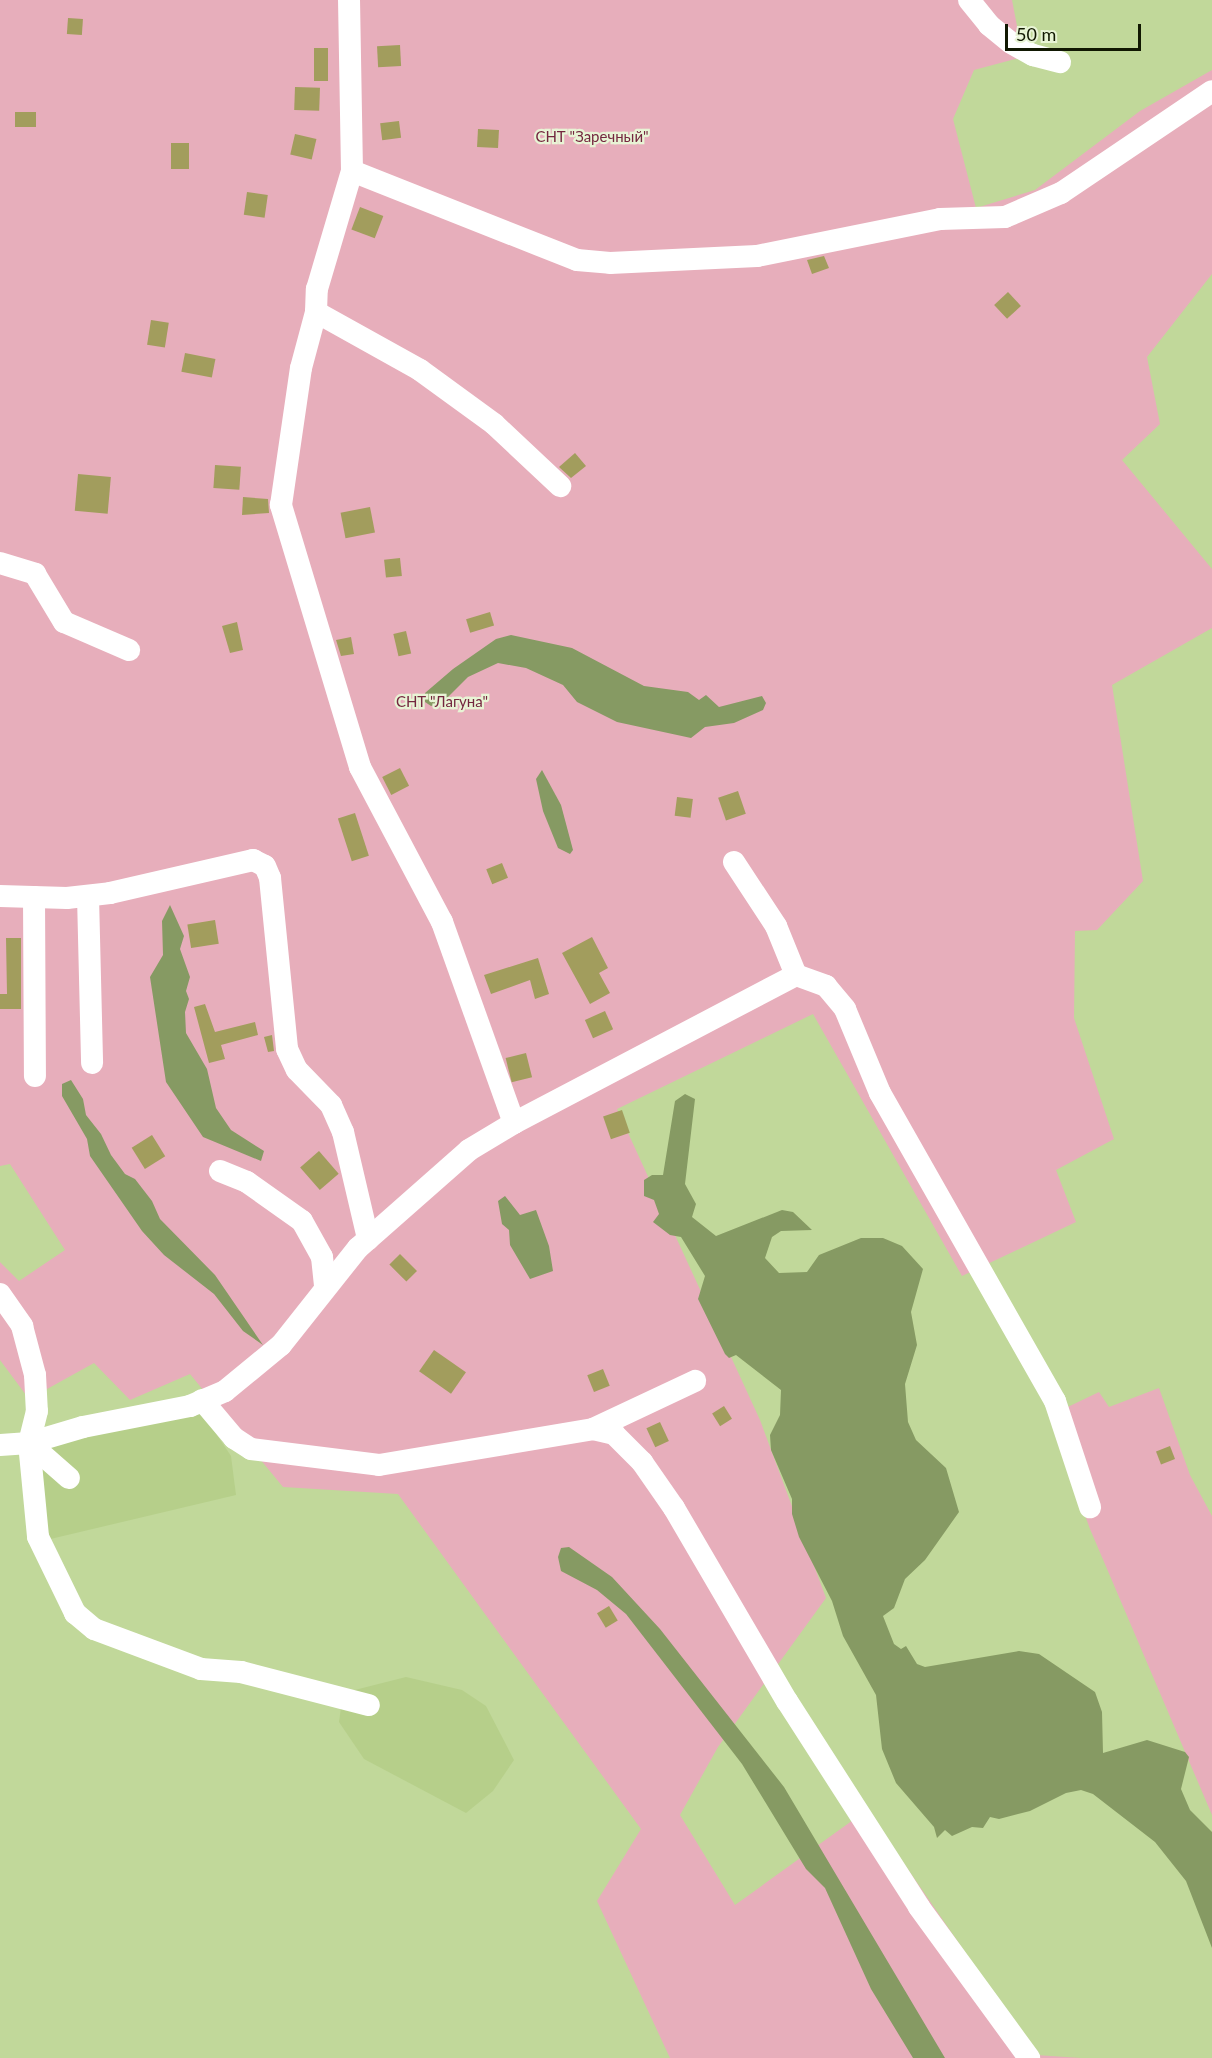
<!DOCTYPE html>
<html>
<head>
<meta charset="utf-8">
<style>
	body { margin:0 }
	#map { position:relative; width:1212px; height:2058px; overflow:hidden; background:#c1d89a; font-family:Lato,sans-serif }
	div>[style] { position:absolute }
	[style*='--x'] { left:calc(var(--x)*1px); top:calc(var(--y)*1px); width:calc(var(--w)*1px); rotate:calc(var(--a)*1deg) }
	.built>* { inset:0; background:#b6cf8a }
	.green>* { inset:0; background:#e7aebb }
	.water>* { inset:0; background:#869a63 }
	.building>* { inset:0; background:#a29d5d; transform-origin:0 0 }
	.minor>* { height:22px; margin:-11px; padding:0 11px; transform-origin:11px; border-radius:11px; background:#fff }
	span { translate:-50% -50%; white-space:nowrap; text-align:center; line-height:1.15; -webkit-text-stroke:4.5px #e8f4d5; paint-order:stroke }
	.park-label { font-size:15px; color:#74273f }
	.scale { position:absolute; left:1005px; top:24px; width:136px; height:27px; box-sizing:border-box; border:3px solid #111802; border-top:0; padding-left:8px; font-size:18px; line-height:21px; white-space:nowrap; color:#111802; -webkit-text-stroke:4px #e8f4d5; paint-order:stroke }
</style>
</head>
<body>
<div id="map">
	<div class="built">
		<div style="clip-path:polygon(203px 1414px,231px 1456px,236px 1495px,42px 1541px,36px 1440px)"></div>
		<div style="clip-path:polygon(406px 1677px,462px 1690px,486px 1706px,514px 1760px,493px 1791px,466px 1813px,364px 1759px,339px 1722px,343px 1693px)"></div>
	</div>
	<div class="green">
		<div style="clip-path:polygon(0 0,1012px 0,1023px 57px,974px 70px,953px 119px,976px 208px,1035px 190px,1140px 111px,1212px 70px,1212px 274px,1147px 357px,1160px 424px,1122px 460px,1212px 569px,1212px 628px,1112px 685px,1143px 881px,1097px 930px,1075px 931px,1074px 1018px,1114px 1139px,1056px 1170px,1076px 1222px,962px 1276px,813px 1014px,617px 1109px,760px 1420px,826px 1598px,718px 1747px,680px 1815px,735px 1905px,867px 1810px,1036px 2055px,1081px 2058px,670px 2058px,597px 1901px,641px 1829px,398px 1494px,283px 1487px,190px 1374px,130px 1400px,94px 1363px,29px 1399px,0 1360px,0 1262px,19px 1281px,65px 1250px,10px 1164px,0 1166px)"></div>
		<div style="clip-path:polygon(1159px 1388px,1190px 1475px,1212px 1516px,1212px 1815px,1090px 1529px,1049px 1416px,1099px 1392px,1109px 1407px)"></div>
	</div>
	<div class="water">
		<div style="clip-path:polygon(511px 635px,572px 648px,644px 686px,688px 692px,699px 700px,706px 695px,719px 707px,762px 696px,766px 703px,763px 710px,734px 723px,705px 727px,691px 738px,617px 722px,577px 702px,563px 685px,526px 668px,498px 663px,468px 677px,443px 702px,431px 706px,425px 702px,425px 693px,453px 669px,496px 639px)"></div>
		<div style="clip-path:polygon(542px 770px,561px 805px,573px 850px,570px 854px,558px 848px,543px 811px,536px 779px)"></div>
		<div style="clip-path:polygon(170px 905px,184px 936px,180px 949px,190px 977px,186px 991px,189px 999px,185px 1012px,186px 1033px,207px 1069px,216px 1108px,231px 1130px,264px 1151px,261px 1161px,203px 1137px,166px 1082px,150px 977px,163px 955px,162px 921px)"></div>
		<div style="clip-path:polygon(71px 1080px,83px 1099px,86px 1115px,101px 1134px,111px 1155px,125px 1174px,135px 1179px,152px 1201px,160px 1219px,215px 1275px,263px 1345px,243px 1331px,214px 1294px,164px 1255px,142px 1231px,90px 1156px,87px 1139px,62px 1096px,62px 1084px)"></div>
		<div style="clip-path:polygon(685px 1094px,695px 1099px,685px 1184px,696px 1204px,692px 1217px,716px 1236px,782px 1210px,793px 1212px,812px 1230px,781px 1231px,772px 1237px,765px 1258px,779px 1273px,807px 1272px,819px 1255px,861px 1238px,883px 1238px,902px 1246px,923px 1269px,911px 1312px,917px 1345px,905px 1384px,908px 1422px,916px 1440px,946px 1468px,959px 1512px,925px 1560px,905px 1579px,894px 1608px,883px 1616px,894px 1644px,901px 1649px,906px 1646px,917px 1664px,925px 1667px,1019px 1651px,1039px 1654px,1095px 1692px,1102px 1712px,1103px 1753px,1147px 1740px,1185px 1752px,1189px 1757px,1181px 1789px,1190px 1810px,1212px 1832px,1212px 1948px,1186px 1881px,1155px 1842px,1093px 1794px,1081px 1790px,1066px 1793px,1030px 1811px,999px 1819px,990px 1817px,983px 1828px,972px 1827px,952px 1836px,945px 1830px,937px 1838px,934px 1827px,896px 1783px,882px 1749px,876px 1695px,843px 1636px,832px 1601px,799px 1537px,792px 1514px,792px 1499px,771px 1450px,770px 1435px,780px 1415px,781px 1390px,736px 1355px,729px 1358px,725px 1354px,698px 1299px,705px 1276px,681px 1237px,670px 1235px,653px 1222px,659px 1214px,654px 1200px,644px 1196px,644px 1180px,652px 1175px,663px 1175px,675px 1101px)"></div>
		<div style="clip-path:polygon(505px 1196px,520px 1215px,536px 1210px,549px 1246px,553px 1271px,530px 1279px,510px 1245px,509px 1230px,502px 1224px,498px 1201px)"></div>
		<div style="clip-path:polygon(569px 1547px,612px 1577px,660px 1629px,784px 1787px,945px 2058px,913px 2058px,871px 1989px,825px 1888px,806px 1869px,742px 1764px,626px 1614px,597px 1590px,561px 1571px,558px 1557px,561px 1548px)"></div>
	</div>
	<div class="building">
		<div style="left:68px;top:18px;width:15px;height:16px;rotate:4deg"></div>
		<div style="left:400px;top:45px;width:21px;height:23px;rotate:87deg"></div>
		<div style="left:314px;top:48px;width:14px;height:33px"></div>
		<div style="left:295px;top:87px;width:25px;height:23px;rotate:2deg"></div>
		<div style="left:15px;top:112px;width:21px;height:15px"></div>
		<div style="left:399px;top:121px;width:17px;height:19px;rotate:83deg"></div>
		<div style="left:478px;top:129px;width:21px;height:18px;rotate:3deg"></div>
		<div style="left:295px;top:134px;width:22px;height:21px;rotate:13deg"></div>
		<div style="left:171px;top:143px;width:18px;height:26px"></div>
		<div style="left:247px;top:192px;width:21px;height:23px;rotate:8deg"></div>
		<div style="left:360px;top:207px;width:25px;height:24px;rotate:21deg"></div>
		<div style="clip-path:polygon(824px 256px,829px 268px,812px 274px,807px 260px)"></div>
		<div style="left:1008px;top:292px;width:19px;height:19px;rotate:47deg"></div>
		<div style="left:151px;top:320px;width:18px;height:25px;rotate:9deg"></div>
		<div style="left:185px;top:353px;width:31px;height:19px;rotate:11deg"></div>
		<div style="clip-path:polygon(575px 453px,586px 466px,571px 478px,559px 467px)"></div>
		<div style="left:215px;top:465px;width:26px;height:23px;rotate:4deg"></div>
		<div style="left:78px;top:474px;width:33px;height:37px;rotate:5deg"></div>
		<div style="clip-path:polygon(243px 497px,268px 499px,269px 513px,242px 515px)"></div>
		<div style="left:370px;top:507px;width:26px;height:30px;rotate:79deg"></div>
		<div style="left:400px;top:558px;width:18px;height:16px;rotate:84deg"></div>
		<div style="left:490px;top:612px;width:14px;height:25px;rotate:73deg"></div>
		<div style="clip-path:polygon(237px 622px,243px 650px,230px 653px,222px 626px)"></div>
		<div style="left:406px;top:631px;width:23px;height:13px;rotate:77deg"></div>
		<div style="clip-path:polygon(351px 637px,354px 654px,341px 656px,336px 640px)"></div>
		<div style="left:400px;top:768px;width:20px;height:20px;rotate:63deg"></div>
		<div style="left:738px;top:791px;width:24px;height:21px;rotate:71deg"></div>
		<div style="left:677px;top:797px;width:16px;height:19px;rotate:7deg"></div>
		<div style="left:355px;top:813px;width:45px;height:18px;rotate:72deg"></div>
		<div style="left:502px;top:863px;width:16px;height:17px;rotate:68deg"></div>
		<div style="left:215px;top:920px;width:24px;height:28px;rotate:81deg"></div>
		<div style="clip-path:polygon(592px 937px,608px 968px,599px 973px,610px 993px,590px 1004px,562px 953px)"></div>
		<div style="clip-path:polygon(6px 938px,21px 938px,21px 1009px,0 1009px,0 994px,7px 994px)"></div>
		<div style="clip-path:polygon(538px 958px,549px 994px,535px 999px,530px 980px,491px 994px,484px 975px)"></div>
		<div style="clip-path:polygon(205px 1004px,215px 1032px,255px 1022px,258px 1035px,221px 1045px,225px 1059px,209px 1063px,194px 1007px)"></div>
		<div style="left:605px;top:1011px;width:20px;height:22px;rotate:66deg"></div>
		<div style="clip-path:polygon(272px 1035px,274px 1051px,268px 1052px,264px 1037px)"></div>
		<div style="left:526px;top:1053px;width:25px;height:21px;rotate:76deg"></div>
		<div style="left:622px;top:1110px;width:24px;height:20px;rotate:71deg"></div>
		<div style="left:152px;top:1135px;width:25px;height:24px;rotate:58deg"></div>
		<div style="left:319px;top:1151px;width:30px;height:25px;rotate:49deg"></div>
		<div style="left:400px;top:1254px;width:24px;height:15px;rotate:45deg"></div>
		<div style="left:434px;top:1350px;width:39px;height:26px;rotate:35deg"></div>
		<div style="left:603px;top:1369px;width:18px;height:17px;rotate:68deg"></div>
		<div style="left:724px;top:1406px;width:15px;height:14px;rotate:58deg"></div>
		<div style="left:660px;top:1422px;width:21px;height:15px;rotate:65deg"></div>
		<div style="left:1170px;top:1446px;width:14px;height:15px;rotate:69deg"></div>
		<div style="left:609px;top:1606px;width:17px;height:14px;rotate:59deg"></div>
	</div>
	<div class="minor">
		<div style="--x:969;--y:0;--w:32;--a:51"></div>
		<div style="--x:989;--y:25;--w:28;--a:39"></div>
		<div style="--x:1011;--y:43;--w:25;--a:29"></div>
		<div style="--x:1033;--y:55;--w:28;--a:15"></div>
		<div style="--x:352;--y:171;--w:242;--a:21.6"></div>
		<div style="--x:577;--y:260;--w:33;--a:5"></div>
		<div style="--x:610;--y:263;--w:147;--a:-2.7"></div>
		<div style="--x:757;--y:256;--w:187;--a:-11.4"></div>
		<div style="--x:940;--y:219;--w:65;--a:-1.8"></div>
		<div style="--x:1005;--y:217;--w:61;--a:-23.2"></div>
		<div style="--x:1061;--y:193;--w:182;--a:-34"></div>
		<div style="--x:316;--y:312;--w:119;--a:29.1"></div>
		<div style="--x:420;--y:370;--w:92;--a:36.1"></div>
		<div style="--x:494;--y:424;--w:91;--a:43.2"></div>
		<div style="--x:0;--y:563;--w:37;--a:17"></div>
		<div style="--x:35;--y:574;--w:56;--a:58.9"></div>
		<div style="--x:64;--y:622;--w:71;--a:23.3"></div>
		<div style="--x:734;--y:862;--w:77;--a:56.7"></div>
		<div style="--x:776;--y:926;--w:53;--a:67.8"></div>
		<div style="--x:0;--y:896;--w:67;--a:1.7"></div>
		<div style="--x:67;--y:898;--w:43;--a:-6.6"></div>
		<div style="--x:110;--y:893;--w:147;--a:-13"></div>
		<div style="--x:253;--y:860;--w:13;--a:27"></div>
		<div style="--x:265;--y:866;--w:13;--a:67"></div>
		<div style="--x:270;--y:878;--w:172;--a:84.3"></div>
		<div style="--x:287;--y:1049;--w:23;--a:65"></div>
		<div style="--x:297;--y:1070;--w:49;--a:45.8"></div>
		<div style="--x:331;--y:1105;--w:30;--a:66"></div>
		<div style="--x:343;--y:1132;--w:110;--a:76.8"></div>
		<div style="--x:88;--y:896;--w:167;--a:88.6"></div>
		<div style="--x:34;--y:897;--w:179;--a:89.7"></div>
		<div style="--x:514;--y:1123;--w:318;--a:-27.7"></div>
		<div style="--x:796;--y:975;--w:32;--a:20"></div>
		<div style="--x:826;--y:986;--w:30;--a:50"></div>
		<div style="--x:845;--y:1009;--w:91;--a:67.4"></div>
		<div style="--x:880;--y:1093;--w:354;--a:60.4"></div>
		<div style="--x:1055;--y:1401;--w:112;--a:71.7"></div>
		<div style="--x:220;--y:1171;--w:29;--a:22"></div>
		<div style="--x:247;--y:1182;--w:67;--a:35.3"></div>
		<div style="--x:302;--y:1221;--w:41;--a:60.9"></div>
		<div style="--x:322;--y:1257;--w:28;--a:84"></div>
		<div style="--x:0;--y:1294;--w:39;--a:55"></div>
		<div style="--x:22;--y:1326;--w:51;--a:75.1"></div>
		<div style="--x:35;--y:1375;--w:36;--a:87"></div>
		<div style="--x:37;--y:1411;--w:33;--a:104"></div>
		<div style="--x:29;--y:1443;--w:94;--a:84.5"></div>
		<div style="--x:38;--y:1537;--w:85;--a:64"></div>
		<div style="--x:75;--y:1613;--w:25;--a:40"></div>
		<div style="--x:94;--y:1629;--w:114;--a:20.5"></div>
		<div style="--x:201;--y:1669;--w:40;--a:4.3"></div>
		<div style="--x:241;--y:1672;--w:132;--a:14.5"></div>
		<div style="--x:202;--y:1400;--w:50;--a:49.9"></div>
		<div style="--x:234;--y:1438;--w:20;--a:33"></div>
		<div style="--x:251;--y:1449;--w:129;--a:7.1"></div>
		<div style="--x:379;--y:1465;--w:217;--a:-9.5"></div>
		<div style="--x:593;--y:1429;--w:22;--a:13"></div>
		<div style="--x:614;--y:1434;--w:40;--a:45"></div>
		<div style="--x:642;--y:1462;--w:56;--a:55.2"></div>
		<div style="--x:674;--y:1508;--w:224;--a:59.7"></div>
		<div style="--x:787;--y:1701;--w:245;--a:57.3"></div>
		<div style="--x:919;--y:1907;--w:187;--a:53.9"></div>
		<div style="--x:593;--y:1429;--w:113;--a:-25.2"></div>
		<div style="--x:29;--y:1443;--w:53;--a:41.2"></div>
		<div style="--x:0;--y:1445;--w:29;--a:-4"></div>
		<div style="--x:29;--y:1443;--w:56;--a:-16.5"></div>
		<div style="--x:83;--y:1427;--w:109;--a:-11.1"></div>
		<div style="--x:190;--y:1406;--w:38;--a:-23"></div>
		<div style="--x:225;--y:1391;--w:72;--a:-39.4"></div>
		<div style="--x:281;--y:1345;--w:124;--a:-51.6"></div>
		<div style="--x:358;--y:1248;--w:148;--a:-41.4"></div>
		<div style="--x:469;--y:1150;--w:52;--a:-31"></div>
		<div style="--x:514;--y:1123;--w:214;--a:-109.7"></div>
		<div style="--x:442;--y:922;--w:175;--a:-117.9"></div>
		<div style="--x:360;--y:767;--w:274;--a:-106.8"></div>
		<div style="--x:281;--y:505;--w:138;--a:-81.7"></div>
		<div style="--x:301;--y:368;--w:58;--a:-75"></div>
		<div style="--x:316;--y:312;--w:23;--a:-88"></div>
		<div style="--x:317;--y:289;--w:123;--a:-73.5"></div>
		<div style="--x:352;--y:171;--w:171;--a:-91"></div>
	</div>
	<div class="park-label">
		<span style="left:592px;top:137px">СНТ "Заречный"</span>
		<span style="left:442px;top:702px">СНТ "Лагуна"</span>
	</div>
	<div class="scale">50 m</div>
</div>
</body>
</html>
